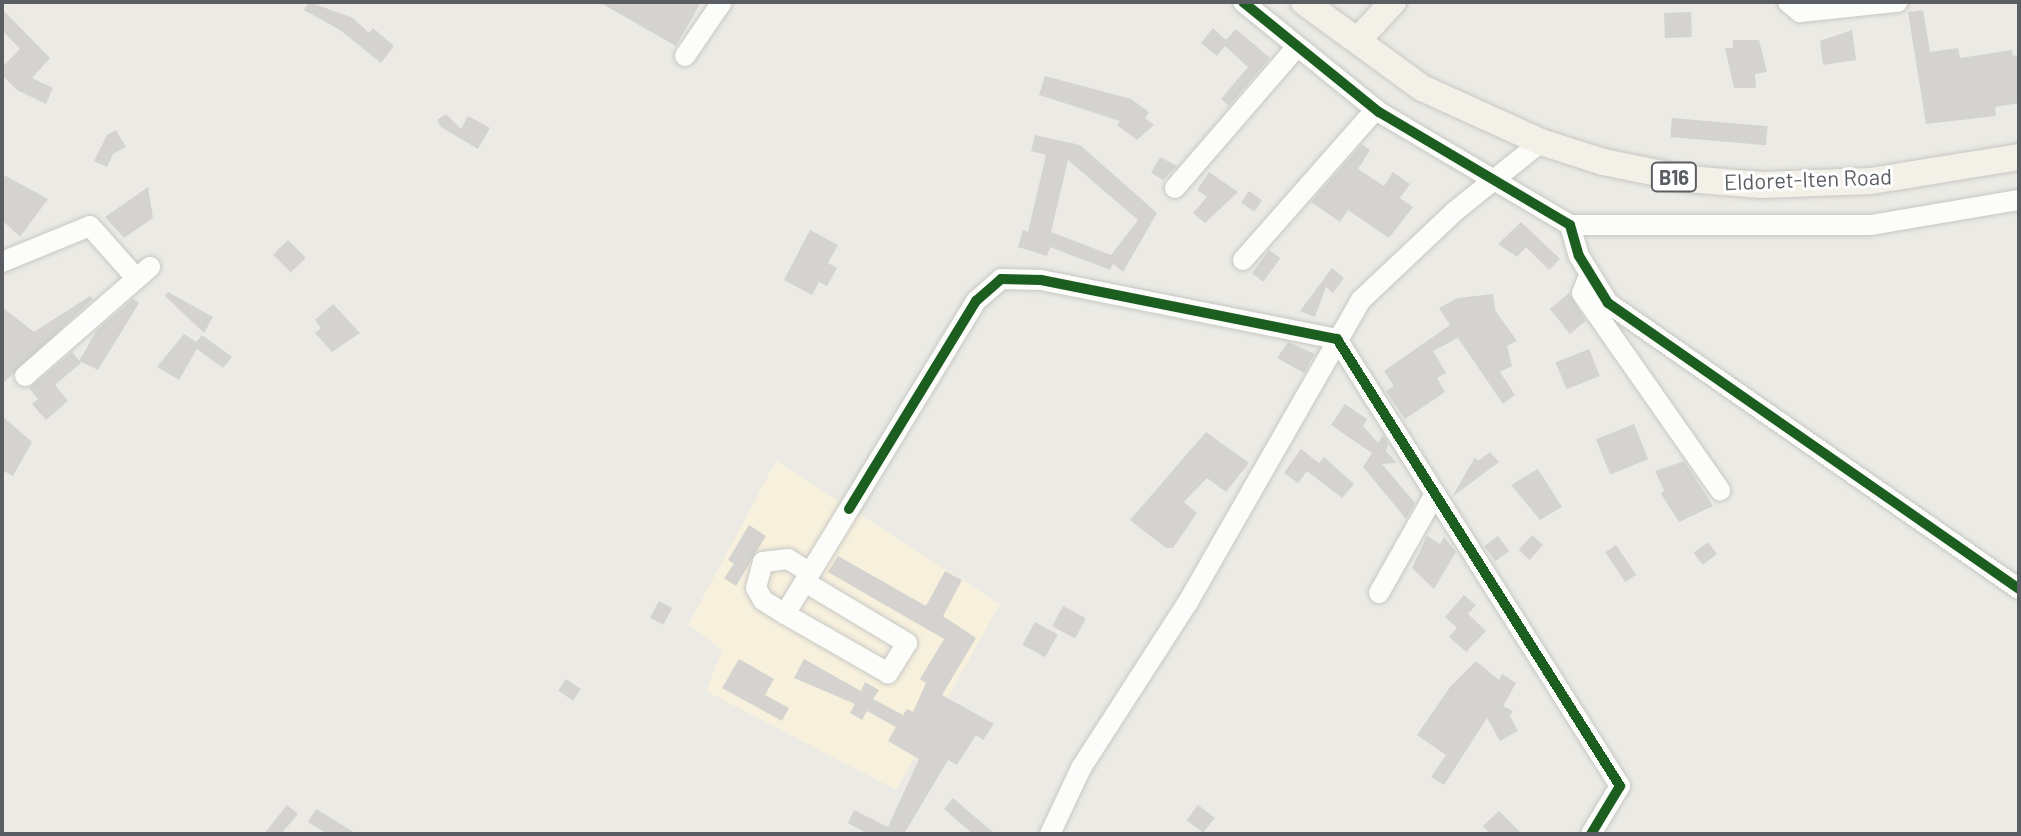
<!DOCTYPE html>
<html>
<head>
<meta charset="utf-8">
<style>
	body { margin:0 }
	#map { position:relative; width:2021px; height:836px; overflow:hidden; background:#ebeae4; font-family:Barlow,sans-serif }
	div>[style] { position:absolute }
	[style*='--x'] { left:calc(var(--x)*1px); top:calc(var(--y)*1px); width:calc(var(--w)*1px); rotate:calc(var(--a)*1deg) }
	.commercial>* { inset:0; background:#f6f0dc }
	.building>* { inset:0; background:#d4d3cf; transform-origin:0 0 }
	.roads { filter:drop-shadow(0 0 2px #c7c7c5) drop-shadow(0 0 2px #c7c7c5) }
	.minor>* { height:20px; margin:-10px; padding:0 10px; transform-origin:10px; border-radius:10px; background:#fcfcfb }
	.major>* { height:26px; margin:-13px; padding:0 13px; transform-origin:13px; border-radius:13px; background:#f2f0e7 }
	.cycleway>* { height:10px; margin:-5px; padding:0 5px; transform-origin:5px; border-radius:5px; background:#1b5e20 }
	span { translate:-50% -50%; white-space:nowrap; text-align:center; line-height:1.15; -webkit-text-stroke:6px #fff; paint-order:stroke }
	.shield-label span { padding:2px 6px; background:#fff; border:2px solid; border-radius:6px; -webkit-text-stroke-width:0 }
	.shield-label { font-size:20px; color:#5a5e63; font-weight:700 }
	.street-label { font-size:22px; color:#5a5e63 }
	.frame { position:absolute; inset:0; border:4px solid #5a5e63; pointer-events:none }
</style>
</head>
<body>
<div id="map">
	<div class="commercial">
		<div style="clip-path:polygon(776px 461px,1000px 604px,896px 790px,706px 691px,722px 650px,688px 625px)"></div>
	</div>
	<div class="building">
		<div style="clip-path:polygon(309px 2px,353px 18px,369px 33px,373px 28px,394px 46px,381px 63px,340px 30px,304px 10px)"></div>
		<div style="clip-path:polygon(599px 2px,701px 2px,676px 46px)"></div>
		<div style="clip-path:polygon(2px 9px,50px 58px,32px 78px,53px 88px,46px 104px,17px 90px,2px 75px,2px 67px,20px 49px,2px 30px)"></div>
		<div style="clip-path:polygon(1923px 10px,1930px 52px,1958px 48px,1960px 58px,2012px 50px,2013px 56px,2019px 55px,2019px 103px,1995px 107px,1996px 116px,1926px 124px,1908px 12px)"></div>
		<div style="left:1691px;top:12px;width:25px;height:27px;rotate:88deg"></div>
		<div style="clip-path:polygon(1213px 28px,1226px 40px,1236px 29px,1270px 58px,1229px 106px,1221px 99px,1248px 67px,1225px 46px,1217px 56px,1201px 43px)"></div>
		<div style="clip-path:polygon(1852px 30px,1856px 60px,1823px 65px,1820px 41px)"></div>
		<div style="clip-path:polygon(1733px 40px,1759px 40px,1767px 72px,1755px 74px,1756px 88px,1734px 88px,1725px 48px,1733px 48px)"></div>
		<div style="clip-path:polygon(1045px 76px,1131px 99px,1149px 112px,1145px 118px,1154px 125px,1137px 140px,1117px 125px,1120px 121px,1039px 95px)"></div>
		<div style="clip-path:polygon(446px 114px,461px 129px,468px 116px,490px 128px,478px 149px,441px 127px,437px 120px)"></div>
		<div style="left:1672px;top:118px;width:96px;height:19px;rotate:5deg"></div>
		<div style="clip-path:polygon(116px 130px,126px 147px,113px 154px,107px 167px,94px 161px,107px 135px)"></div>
		<div style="clip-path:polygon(evenodd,1035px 135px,1080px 145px,1157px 213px,1123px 272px,1113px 264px,1110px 270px,1050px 247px,1047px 256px,1018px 247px,1023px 230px,1028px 232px,1046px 155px,1031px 151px,1035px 135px,1068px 160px,1138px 220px,1111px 255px,1051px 232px,1068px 160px)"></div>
		<div style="clip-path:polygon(1362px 144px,1370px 150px,1358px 169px,1384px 186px,1393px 172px,1410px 184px,1400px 198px,1413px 207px,1389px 238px,1348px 210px,1340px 222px,1311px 202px)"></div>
		<div style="clip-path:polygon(1160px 157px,1177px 166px,1163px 180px,1151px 173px)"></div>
		<div style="clip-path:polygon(1209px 172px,1238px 192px,1205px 223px,1193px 213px,1207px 197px,1197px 190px)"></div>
		<div style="clip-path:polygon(2px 174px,48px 199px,20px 237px,2px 220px)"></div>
		<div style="clip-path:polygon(148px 187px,153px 218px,124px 238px,105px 217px)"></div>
		<div style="left:1249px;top:191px;width:16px;height:14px;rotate:35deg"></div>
		<div style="clip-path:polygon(1521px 222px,1560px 259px,1549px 270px,1526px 247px,1517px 257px,1498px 244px)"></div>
		<div style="clip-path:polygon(810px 230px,838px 245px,828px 263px,837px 268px,827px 286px,819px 282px,812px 295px,784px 280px)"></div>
		<div style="left:288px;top:240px;width:25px;height:21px;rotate:45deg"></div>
		<div style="left:1269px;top:250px;width:14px;height:29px;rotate:36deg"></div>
		<div style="clip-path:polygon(1332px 268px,1344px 278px,1333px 293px,1326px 287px,1315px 317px,1300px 311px)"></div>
		<div style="clip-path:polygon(168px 292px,213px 317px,204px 333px,165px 296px)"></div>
		<div style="clip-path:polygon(1569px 293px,1586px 321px,1570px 334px,1550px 309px)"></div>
		<div style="clip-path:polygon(1493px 294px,1495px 310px,1517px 341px,1507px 346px,1512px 366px,1500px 372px,1515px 395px,1503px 404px,1458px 338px,1433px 351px,1446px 373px,1437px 378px,1445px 392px,1405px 419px,1386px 391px,1394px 386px,1384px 371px,1450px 325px,1439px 308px,1458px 298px)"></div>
		<div style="clip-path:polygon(90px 296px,93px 299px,2px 384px,2px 307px,34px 332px)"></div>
		<div style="clip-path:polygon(133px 299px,139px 303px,98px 370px,79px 361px,97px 330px)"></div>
		<div style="clip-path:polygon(333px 304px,360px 333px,332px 352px,315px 333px,321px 328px,315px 320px)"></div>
		<div style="clip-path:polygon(184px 334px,196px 342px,202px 335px,232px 357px,223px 368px,197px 349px,179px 380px,157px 367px)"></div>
		<div style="clip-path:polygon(1288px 342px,1315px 354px,1304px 373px,1277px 358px)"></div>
		<div style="left:1589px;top:349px;width:29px;height:36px;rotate:68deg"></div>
		<div style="clip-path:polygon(72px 352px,81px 363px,55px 385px,68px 401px,46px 420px,32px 404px,38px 399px,29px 388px)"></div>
		<div style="clip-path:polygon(1345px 404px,1367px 419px,1363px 426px,1378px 443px,1383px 435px,1388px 444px,1386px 451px,1397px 463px,1382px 464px,1415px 503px,1406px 519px,1363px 467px,1372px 453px,1331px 425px)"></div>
		<div style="clip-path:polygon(2px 416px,32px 442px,13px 476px,2px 470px)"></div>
		<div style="left:1634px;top:424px;width:38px;height:41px;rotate:68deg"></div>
		<div style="clip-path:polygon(1206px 432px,1249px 463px,1226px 492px,1207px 478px,1184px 502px,1197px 513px,1173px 548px,1166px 548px,1130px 520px)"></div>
		<div style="clip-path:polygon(1301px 449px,1319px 463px,1324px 457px,1354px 484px,1342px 498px,1307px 471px,1298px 483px,1284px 473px)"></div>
		<div style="clip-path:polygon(1490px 452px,1499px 462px,1452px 497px,1475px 457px,1478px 461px)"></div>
		<div style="clip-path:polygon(1684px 461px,1713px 506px,1679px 522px,1661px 494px,1664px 490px,1655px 471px)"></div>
		<div style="clip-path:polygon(1538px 469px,1562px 507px,1540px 520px,1511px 485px)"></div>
		<div style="clip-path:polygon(749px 525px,766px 536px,736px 586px,724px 578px,734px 564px,728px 560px)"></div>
		<div style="left:1532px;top:535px;width:15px;height:20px;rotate:42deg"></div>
		<div style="clip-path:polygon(1427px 536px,1440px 544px,1444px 537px,1456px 552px,1434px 589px,1412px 568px)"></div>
		<div style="left:1498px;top:536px;width:19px;height:17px;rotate:54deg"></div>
		<div style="left:1708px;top:542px;width:15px;height:18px;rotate:53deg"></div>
		<div style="left:1616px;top:545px;width:36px;height:13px;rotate:56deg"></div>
		<div style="clip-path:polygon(838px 556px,926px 606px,945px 571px,962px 580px,943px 616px,976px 638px,942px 695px,994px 724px,983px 740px,976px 735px,957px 765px,948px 760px,904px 834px,868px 834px,848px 823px,854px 810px,888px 827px,919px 759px,888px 741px,896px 727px,867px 711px,862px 720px,850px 713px,855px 704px,794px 678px,804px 659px,861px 691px,865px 682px,879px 690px,873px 699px,903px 715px,907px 709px,913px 712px,926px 683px,920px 679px,944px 639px,828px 572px)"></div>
		<div style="clip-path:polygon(1464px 595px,1476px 605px,1468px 614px,1486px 631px,1466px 652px,1449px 637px,1457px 628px,1445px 617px)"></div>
		<div style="left:659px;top:601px;width:15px;height:19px;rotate:28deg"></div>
		<div style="left:1063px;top:606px;width:26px;height:23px;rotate:28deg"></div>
		<div style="left:1035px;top:622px;width:26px;height:26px;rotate:29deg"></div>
		<div style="clip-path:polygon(739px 659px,774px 679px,765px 695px,789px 708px,782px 721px,722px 688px)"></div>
		<div style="clip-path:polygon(1476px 661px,1499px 680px,1502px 674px,1516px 683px,1503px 706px,1513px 711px,1510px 716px,1518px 731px,1500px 741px,1487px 718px,1444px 785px,1431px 777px,1446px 755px,1417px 735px,1450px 687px)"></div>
		<div style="left:566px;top:679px;width:18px;height:14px;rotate:34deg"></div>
		<div style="clip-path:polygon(953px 798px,995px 834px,973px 834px,944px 809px)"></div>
		<div style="clip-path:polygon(287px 805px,298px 814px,281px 834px,264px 834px)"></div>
		<div style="left:1198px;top:805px;width:21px;height:19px;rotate:37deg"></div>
		<div style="clip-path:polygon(316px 809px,357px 834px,327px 834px,308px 822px)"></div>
		<div style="clip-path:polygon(1499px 811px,1522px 834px,1490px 834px,1483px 826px)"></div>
	</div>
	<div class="roads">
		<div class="minor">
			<div style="--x:1243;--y:2;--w:175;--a:39"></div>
			<div style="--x:1379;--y:112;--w:222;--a:30.6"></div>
			<div style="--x:1570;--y:225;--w:32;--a:74"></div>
			<div style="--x:1579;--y:256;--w:55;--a:58.3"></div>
			<div style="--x:1608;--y:303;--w:501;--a:34.83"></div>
			<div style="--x:1788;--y:2;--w:16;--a:40"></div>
			<div style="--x:1800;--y:12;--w:98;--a:-5.9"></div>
			<div style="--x:685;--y:56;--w:65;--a:-55.6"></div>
			<div style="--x:1175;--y:188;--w:185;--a:-49.2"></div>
			<div style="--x:1570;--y:225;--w:301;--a:0"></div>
			<div style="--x:1871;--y:225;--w:150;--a:-9.6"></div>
			<div style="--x:1243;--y:260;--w:201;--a:-48.6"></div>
			<div style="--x:2;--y:262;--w:95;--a:-22.2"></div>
			<div style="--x:90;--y:226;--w:69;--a:48.5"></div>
			<div style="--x:1589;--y:276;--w:18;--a:112"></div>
			<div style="--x:1582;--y:293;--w:241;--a:55"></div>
			<div style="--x:25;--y:376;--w:166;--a:-41.1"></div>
			<div style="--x:805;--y:582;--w:119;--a:30.9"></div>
			<div style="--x:907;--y:643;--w:36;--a:122"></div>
			<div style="--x:888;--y:673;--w:119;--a:-150.2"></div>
			<div style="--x:785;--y:614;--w:367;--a:-58.6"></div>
			<div style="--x:976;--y:301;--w:33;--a:-41"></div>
			<div style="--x:1001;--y:279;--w:40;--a:1.4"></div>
			<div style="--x:1041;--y:280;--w:302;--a:11.3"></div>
			<div style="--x:1337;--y:339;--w:529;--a:57.66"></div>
			<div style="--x:1620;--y:786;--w:56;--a:121.1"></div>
			<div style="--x:1379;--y:593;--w:114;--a:-60.5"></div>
			<div style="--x:785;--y:614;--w:26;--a:-148"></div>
			<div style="--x:763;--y:600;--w:14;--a:-120"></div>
			<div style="--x:756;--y:588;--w:27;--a:-75"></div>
			<div style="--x:763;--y:562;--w:25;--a:-7"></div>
			<div style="--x:788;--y:559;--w:26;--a:32"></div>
			<div style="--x:1050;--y:834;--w:73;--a:-64.8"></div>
			<div style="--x:1081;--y:768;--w:197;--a:-57.2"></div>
			<div style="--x:1188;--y:602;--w:348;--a:-60.2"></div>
			<div style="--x:1361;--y:300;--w:128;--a:-43.4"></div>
			<div style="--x:1454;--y:212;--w:112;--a:-38.8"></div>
		</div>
		<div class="major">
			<div style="--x:1304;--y:2;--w:146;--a:36.1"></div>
			<div style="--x:1422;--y:88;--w:131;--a:24.4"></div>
			<div style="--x:1541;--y:142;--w:65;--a:17.9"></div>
			<div style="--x:1603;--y:162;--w:86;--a:11.4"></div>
			<div style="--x:1687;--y:179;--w:75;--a:4.6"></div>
			<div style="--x:1762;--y:185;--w:109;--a:-2.1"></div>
			<div style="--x:1871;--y:181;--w:150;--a:-9.2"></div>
			<div style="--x:1358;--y:40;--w:52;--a:-47.4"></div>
		</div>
	</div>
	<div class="cycleway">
		<div style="--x:1243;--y:2;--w:175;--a:39"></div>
		<div style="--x:1379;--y:112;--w:222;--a:30.6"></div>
		<div style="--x:1570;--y:225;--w:32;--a:74"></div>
		<div style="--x:1579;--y:256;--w:55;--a:58.3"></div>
		<div style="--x:1608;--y:303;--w:501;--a:34.83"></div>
		<div style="--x:849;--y:509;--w:244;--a:-58.6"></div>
		<div style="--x:976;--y:301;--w:33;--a:-41"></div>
		<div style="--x:1001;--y:279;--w:40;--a:1.4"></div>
		<div style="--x:1041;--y:280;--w:302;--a:11.3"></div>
		<div style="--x:1337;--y:339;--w:529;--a:57.66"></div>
		<div style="--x:1620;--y:786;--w:56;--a:121.1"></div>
	</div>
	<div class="shield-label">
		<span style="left:1674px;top:177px">B16</span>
	</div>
	<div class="street-label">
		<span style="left:1808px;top:179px;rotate:-2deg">Eldoret-Iten Road</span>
	</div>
	<div class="frame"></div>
</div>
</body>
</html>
